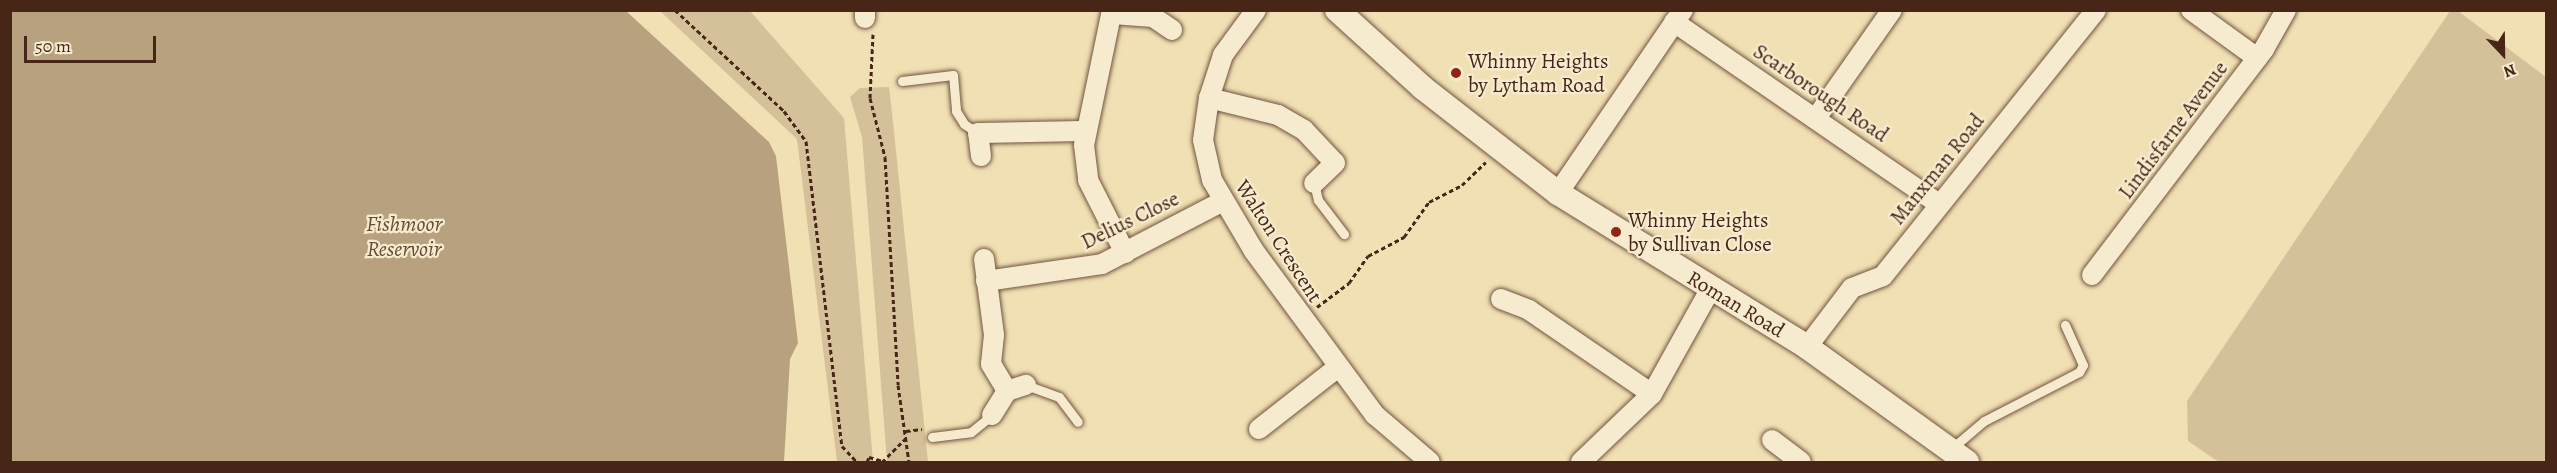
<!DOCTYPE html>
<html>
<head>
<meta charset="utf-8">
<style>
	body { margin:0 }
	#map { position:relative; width:2557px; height:473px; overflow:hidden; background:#f1e0b4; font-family:Alegreya,serif }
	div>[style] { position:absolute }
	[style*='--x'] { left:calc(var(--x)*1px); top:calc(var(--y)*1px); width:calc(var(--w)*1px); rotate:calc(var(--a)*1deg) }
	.green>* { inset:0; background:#d4c099 }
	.water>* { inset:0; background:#b7a17f }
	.path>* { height:3px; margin-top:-1.5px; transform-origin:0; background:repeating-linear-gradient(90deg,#472618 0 4.5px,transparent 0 7.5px) }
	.roads { filter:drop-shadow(0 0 2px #72543f) drop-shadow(0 0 2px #72543f) }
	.service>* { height:9px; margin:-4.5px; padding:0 4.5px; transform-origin:4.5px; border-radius:4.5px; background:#f6ebce }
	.minor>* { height:20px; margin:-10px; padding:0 10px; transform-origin:10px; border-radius:10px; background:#f6ebce }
	.tertiary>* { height:24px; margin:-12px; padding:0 12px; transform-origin:12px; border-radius:12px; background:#f6ebce }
	.dots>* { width:16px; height:16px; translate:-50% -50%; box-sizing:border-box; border:3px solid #f6ebce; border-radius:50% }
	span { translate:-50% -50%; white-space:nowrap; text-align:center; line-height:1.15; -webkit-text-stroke:4.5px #f6ebce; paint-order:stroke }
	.poi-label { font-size:21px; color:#472618 }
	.left { translate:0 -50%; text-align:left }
	.street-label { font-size:21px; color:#472618 }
	.water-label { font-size:22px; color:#694b37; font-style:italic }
	.frame { position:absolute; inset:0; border:12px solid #472618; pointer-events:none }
	.north { position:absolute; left:2473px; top:24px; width:60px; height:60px; -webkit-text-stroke:4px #f6ebce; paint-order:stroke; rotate:158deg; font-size:16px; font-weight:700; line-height:24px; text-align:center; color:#472618 }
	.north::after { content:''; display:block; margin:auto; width:21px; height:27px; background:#472618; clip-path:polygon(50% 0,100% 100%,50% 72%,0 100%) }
	.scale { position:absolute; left:24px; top:36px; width:132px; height:27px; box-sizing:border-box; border:3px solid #472618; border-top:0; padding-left:8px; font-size:18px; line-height:21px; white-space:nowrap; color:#472618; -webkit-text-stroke:4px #f6ebce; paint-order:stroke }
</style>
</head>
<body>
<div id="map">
	<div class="green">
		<div style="clip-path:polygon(660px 11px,750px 11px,844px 118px,873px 462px,837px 462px,797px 139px)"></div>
		<div style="clip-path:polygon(2450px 11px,2458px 11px,2546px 77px,2546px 462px,2219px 462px,2188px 441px,2187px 401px)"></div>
		<div style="clip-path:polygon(889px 87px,893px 122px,928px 462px,887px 462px,862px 137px,850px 97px,860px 88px)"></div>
	</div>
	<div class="water">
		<div style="clip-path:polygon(10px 11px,626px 11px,769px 142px,776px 156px,798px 343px,790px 359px,784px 462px,11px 462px)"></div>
	</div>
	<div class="path">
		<div style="--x:675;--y:10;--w:149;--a:42.8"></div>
		<div style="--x:784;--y:111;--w:37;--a:54"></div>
		<div style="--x:806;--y:141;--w:307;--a:83.3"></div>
		<div style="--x:842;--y:446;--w:22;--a:47"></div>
		<div style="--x:873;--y:34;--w:64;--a:92.7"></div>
		<div style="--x:870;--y:98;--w:61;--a:75.7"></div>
		<div style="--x:885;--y:157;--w:228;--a:86.7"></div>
		<div style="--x:898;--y:385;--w:78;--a:81.9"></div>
		<div style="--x:1317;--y:307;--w:40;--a:-37"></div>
		<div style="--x:1349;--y:283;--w:33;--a:-55"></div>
		<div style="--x:1368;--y:256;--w:41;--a:-27.8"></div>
		<div style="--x:1404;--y:237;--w:43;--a:-54.5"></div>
		<div style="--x:1429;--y:202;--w:37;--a:-27"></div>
		<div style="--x:1462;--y:185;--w:33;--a:-44"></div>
		<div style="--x:906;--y:431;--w:16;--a:-7"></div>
		<div style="--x:867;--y:462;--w:5;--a:-68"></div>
		<div style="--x:869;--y:457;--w:18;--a:16"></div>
		<div style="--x:882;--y:462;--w:35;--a:-45"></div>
	</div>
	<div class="roads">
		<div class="service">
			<div style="--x:902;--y:81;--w:51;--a:-6.7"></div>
			<div style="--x:953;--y:75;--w:36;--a:85"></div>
			<div style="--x:956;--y:111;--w:15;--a:58"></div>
			<div style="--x:964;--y:124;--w:17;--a:33"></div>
			<div style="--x:1314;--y:183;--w:17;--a:77"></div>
			<div style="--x:1318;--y:200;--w:43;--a:52.6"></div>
			<div style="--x:1026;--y:385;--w:35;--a:20"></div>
			<div style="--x:1059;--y:397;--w:31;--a:53"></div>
			<div style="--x:932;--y:437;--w:39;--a:-7"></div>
			<div style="--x:971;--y:432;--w:27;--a:-39"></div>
			<div style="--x:1951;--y:449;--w:43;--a:-40.3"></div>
			<div style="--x:1984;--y:421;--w:107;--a:-27.3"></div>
			<div style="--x:2079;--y:372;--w:8;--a:-60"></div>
			<div style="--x:2083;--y:365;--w:44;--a:-114.2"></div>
		</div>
		<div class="minor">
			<div style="--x:1112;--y:10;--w:138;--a:101.7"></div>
			<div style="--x:1084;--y:145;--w:35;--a:83"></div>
			<div style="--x:1088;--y:180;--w:82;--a:63.1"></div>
			<div style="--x:1256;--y:10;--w:56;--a:126.3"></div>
			<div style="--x:1223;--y:55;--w:45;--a:108"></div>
			<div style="--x:1209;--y:98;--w:42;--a:98.1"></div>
			<div style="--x:1203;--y:140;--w:41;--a:77.3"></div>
			<div style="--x:1212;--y:180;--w:82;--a:59.4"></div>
			<div style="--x:1254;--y:251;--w:204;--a:53.6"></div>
			<div style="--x:1375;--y:415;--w:72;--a:40.5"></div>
			<div style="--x:2191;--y:10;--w:82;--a:36"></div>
			<div style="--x:1113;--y:14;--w:40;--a:4.3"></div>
			<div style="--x:1153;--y:17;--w:23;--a:34"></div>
			<div style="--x:865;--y:18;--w:8;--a:-90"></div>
			<div style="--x:1674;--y:22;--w:321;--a:34.5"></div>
			<div style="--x:1209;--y:98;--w:71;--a:13.8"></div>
			<div style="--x:1278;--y:115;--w:30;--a:30"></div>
			<div style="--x:1304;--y:130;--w:45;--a:46.8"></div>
			<div style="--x:1335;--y:163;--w:29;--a:136"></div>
			<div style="--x:1816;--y:118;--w:132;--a:-54.9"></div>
			<div style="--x:981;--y:156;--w:23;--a:-97"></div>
			<div style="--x:978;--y:133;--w:106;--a:-1.1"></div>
			<div style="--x:1558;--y:193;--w:222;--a:-55.7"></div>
			<div style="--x:984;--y:259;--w:77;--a:82.5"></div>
			<div style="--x:994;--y:335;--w:29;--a:96"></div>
			<div style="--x:991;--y:364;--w:31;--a:59"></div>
			<div style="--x:2092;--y:275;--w:284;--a:-52.7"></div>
			<div style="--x:2264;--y:49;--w:45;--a:-60.6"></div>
			<div style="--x:986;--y:281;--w:117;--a:-8.3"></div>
			<div style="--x:1102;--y:264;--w:134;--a:-27.5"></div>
			<div style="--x:1501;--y:299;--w:30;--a:21"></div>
			<div style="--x:1529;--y:310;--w:149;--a:34.3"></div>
			<div style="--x:1807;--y:347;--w:74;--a:-52.7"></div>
			<div style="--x:1852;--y:288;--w:33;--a:-21"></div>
			<div style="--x:1883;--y:276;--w:341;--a:-51.3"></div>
			<div style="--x:992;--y:415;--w:28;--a:-58"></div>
			<div style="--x:1007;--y:391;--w:20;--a:-18"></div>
			<div style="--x:1259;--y:429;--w:100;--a:-38.1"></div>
			<div style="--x:1772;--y:440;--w:36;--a:37"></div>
			<div style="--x:1581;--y:462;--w:98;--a:-43.8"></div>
			<div style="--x:1652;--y:394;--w:119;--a:-60.9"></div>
		</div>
		<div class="tertiary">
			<div style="--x:1337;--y:10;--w:116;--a:42.2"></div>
			<div style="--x:1423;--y:88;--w:171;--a:37.9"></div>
			<div style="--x:1558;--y:193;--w:293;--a:31.7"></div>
			<div style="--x:1807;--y:347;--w:197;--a:35.7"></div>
		</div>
	</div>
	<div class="dots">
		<div style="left:1456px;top:73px;background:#8f2418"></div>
		<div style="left:1616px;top:232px;background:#8f2418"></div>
	</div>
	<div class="poi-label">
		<span class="left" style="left:1468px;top:73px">Whinny Heights<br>by Lytham Road</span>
		<span class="left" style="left:1628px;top:232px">Whinny Heights<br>by Sullivan Close</span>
	</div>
	<div class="street-label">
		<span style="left:1821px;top:93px;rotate:34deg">Scarborough Road</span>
		<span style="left:2173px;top:130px;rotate:-53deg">Lindisfarne Avenue</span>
		<span style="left:1937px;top:169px;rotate:-51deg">Manxman Road</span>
		<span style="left:1130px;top:220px;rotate:-26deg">Delius Close</span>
		<span style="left:1279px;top:241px;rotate:57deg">Walton Crescent</span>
		<span style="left:1736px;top:304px;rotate:31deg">Roman Road</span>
	</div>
	<div class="water-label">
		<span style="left:404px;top:237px">Fishmoor<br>Reservoir</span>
	</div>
	<div class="frame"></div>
	<div class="north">N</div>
	<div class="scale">50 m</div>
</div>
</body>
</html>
